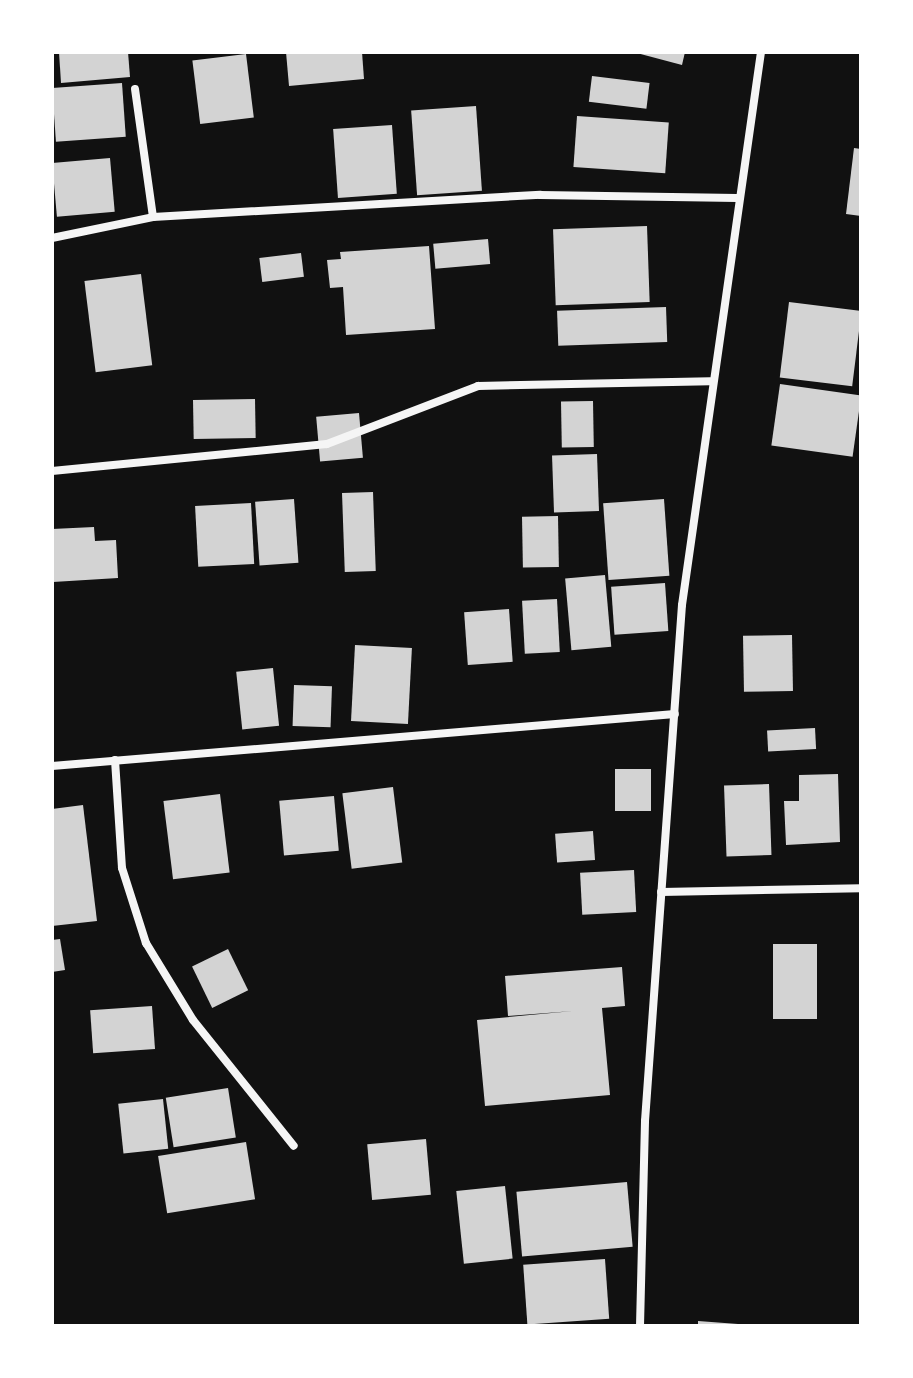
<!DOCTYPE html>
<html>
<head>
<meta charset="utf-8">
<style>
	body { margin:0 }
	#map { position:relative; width:913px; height:1378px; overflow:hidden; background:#111; font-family:Montserrat,sans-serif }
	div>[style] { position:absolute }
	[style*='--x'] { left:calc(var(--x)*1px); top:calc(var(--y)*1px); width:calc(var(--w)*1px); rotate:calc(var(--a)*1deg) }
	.building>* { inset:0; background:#d3d3d3; transform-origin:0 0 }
	.minor>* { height:8px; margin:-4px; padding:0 4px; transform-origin:4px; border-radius:4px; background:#f5f5f5 }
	span { translate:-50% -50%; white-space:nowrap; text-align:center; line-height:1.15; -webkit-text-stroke:6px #fff; paint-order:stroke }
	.frame { position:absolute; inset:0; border:54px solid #fff; pointer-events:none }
</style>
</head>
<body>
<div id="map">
	<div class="building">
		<div style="clip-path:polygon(59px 52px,128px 52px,130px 77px,61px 83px)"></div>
		<div style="clip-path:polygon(286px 52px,362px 52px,364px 79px,289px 86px)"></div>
		<div style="clip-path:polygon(633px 52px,685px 52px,682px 65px)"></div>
		<div style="left:246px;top:54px;width:64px;height:54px;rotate:83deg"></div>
		<div style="left:592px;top:76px;width:58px;height:26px;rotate:7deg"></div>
		<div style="left:122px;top:83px;width:54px;height:70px;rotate:86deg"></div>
		<div style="left:476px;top:106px;width:85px;height:65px;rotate:86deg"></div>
		<div style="left:577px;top:116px;width:92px;height:51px;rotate:4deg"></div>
		<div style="left:392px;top:125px;width:69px;height:59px;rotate:86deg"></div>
		<div style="clip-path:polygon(854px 148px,861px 149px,861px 216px,846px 214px)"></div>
		<div style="left:110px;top:158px;width:54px;height:58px;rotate:85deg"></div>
		<div style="left:647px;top:226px;width:76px;height:94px;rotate:88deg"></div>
		<div style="left:488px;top:239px;width:25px;height:55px;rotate:85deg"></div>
		<div style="clip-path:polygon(429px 246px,435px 329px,346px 335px,343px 287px,330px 288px,327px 260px,341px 259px,340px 252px)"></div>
		<div style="left:301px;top:253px;width:24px;height:42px;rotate:83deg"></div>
		<div style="left:141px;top:274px;width:92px;height:57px;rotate:83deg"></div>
		<div style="left:789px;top:302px;width:73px;height:76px;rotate:7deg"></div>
		<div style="left:666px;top:307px;width:35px;height:109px;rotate:88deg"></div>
		<div style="left:780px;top:384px;width:82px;height:62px;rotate:8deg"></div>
		<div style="left:255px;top:399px;width:39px;height:62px;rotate:89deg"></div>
		<div style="left:593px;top:401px;width:46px;height:32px;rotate:89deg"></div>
		<div style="left:359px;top:413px;width:45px;height:43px;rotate:85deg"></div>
		<div style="left:597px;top:454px;width:57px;height:45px;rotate:88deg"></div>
		<div style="left:373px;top:492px;width:79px;height:31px;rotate:88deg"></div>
		<div style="left:294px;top:499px;width:64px;height:39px;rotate:86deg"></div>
		<div style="left:664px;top:499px;width:77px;height:61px;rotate:86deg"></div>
		<div style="left:251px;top:503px;width:61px;height:56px;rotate:87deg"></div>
		<div style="left:558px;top:516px;width:51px;height:36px;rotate:89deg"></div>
		<div style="clip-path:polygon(94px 527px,95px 541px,116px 540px,118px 578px,53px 582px,52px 529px)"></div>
		<div style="left:605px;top:575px;width:72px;height:40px;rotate:85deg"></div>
		<div style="left:665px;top:583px;width:48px;height:54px;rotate:86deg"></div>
		<div style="left:557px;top:599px;width:53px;height:35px;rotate:87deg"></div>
		<div style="left:509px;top:609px;width:53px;height:45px;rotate:86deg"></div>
		<div style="left:792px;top:635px;width:56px;height:49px;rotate:89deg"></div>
		<div style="left:355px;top:645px;width:57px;height:76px;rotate:3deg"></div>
		<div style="left:273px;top:668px;width:58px;height:37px;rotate:84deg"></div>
		<div style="left:294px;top:685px;width:38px;height:41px;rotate:2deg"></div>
		<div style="left:815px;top:728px;width:21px;height:48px;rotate:87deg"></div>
		<div style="left:615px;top:769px;width:36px;height:42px"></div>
		<div style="clip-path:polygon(838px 774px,840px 842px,786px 845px,784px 801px,799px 801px,799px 775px)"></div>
		<div style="left:769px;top:784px;width:71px;height:45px;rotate:88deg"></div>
		<div style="left:393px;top:787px;width:76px;height:51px;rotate:83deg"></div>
		<div style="left:220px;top:794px;width:79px;height:57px;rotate:83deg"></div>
		<div style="left:334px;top:796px;width:55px;height:55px;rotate:85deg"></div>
		<div style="clip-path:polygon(83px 805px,97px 921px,52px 926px,52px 809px)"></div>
		<div style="left:593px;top:831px;width:29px;height:38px;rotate:86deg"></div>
		<div style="left:634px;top:870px;width:42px;height:54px;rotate:87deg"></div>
		<div style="clip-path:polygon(60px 939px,65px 970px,52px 972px,52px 940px)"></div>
		<div style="left:773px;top:944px;width:44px;height:75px"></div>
		<div style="left:228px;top:949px;width:46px;height:40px;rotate:64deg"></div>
		<div style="clip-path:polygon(622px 967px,625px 1006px,602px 1008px,610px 1095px,485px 1106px,477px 1020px,573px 1011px,508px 1016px,505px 976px)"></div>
		<div style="left:152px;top:1006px;width:43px;height:62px;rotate:86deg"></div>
		<div style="left:228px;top:1088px;width:50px;height:63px;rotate:81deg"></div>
		<div style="left:163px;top:1099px;width:50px;height:45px;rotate:84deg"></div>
		<div style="left:426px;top:1139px;width:56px;height:59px;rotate:85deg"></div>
		<div style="left:246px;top:1142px;width:58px;height:89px;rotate:81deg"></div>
		<div style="left:627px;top:1182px;width:65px;height:111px;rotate:85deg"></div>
		<div style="left:505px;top:1186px;width:73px;height:49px;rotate:84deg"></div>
		<div style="left:605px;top:1259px;width:60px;height:82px;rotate:86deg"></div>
		<div style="clip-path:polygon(698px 1321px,738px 1324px,738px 1326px,698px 1326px)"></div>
	</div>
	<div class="minor">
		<div style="--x:135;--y:89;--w:129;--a:82"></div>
		<div style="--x:52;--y:238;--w:103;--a:-11.7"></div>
		<div style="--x:153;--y:217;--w:388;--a:-3.3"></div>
		<div style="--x:540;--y:195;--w:197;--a:0.9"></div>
		<div style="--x:52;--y:471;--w:276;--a:-5.6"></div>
		<div style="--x:327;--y:444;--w:162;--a:-21"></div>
		<div style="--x:478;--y:386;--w:232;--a:-1.2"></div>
		<div style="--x:115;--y:760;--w:108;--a:86.3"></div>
		<div style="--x:122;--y:868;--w:79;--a:72.3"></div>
		<div style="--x:146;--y:943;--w:90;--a:58.6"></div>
		<div style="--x:193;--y:1020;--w:161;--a:51.3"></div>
		<div style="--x:52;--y:766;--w:625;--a:-4.77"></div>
		<div style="--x:661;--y:892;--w:200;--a:-1.1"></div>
		<div style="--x:640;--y:1326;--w:205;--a:-88.6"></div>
		<div style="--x:645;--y:1121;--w:517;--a:-85.9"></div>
		<div style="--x:682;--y:605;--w:559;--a:-81.87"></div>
	</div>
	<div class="frame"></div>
</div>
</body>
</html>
